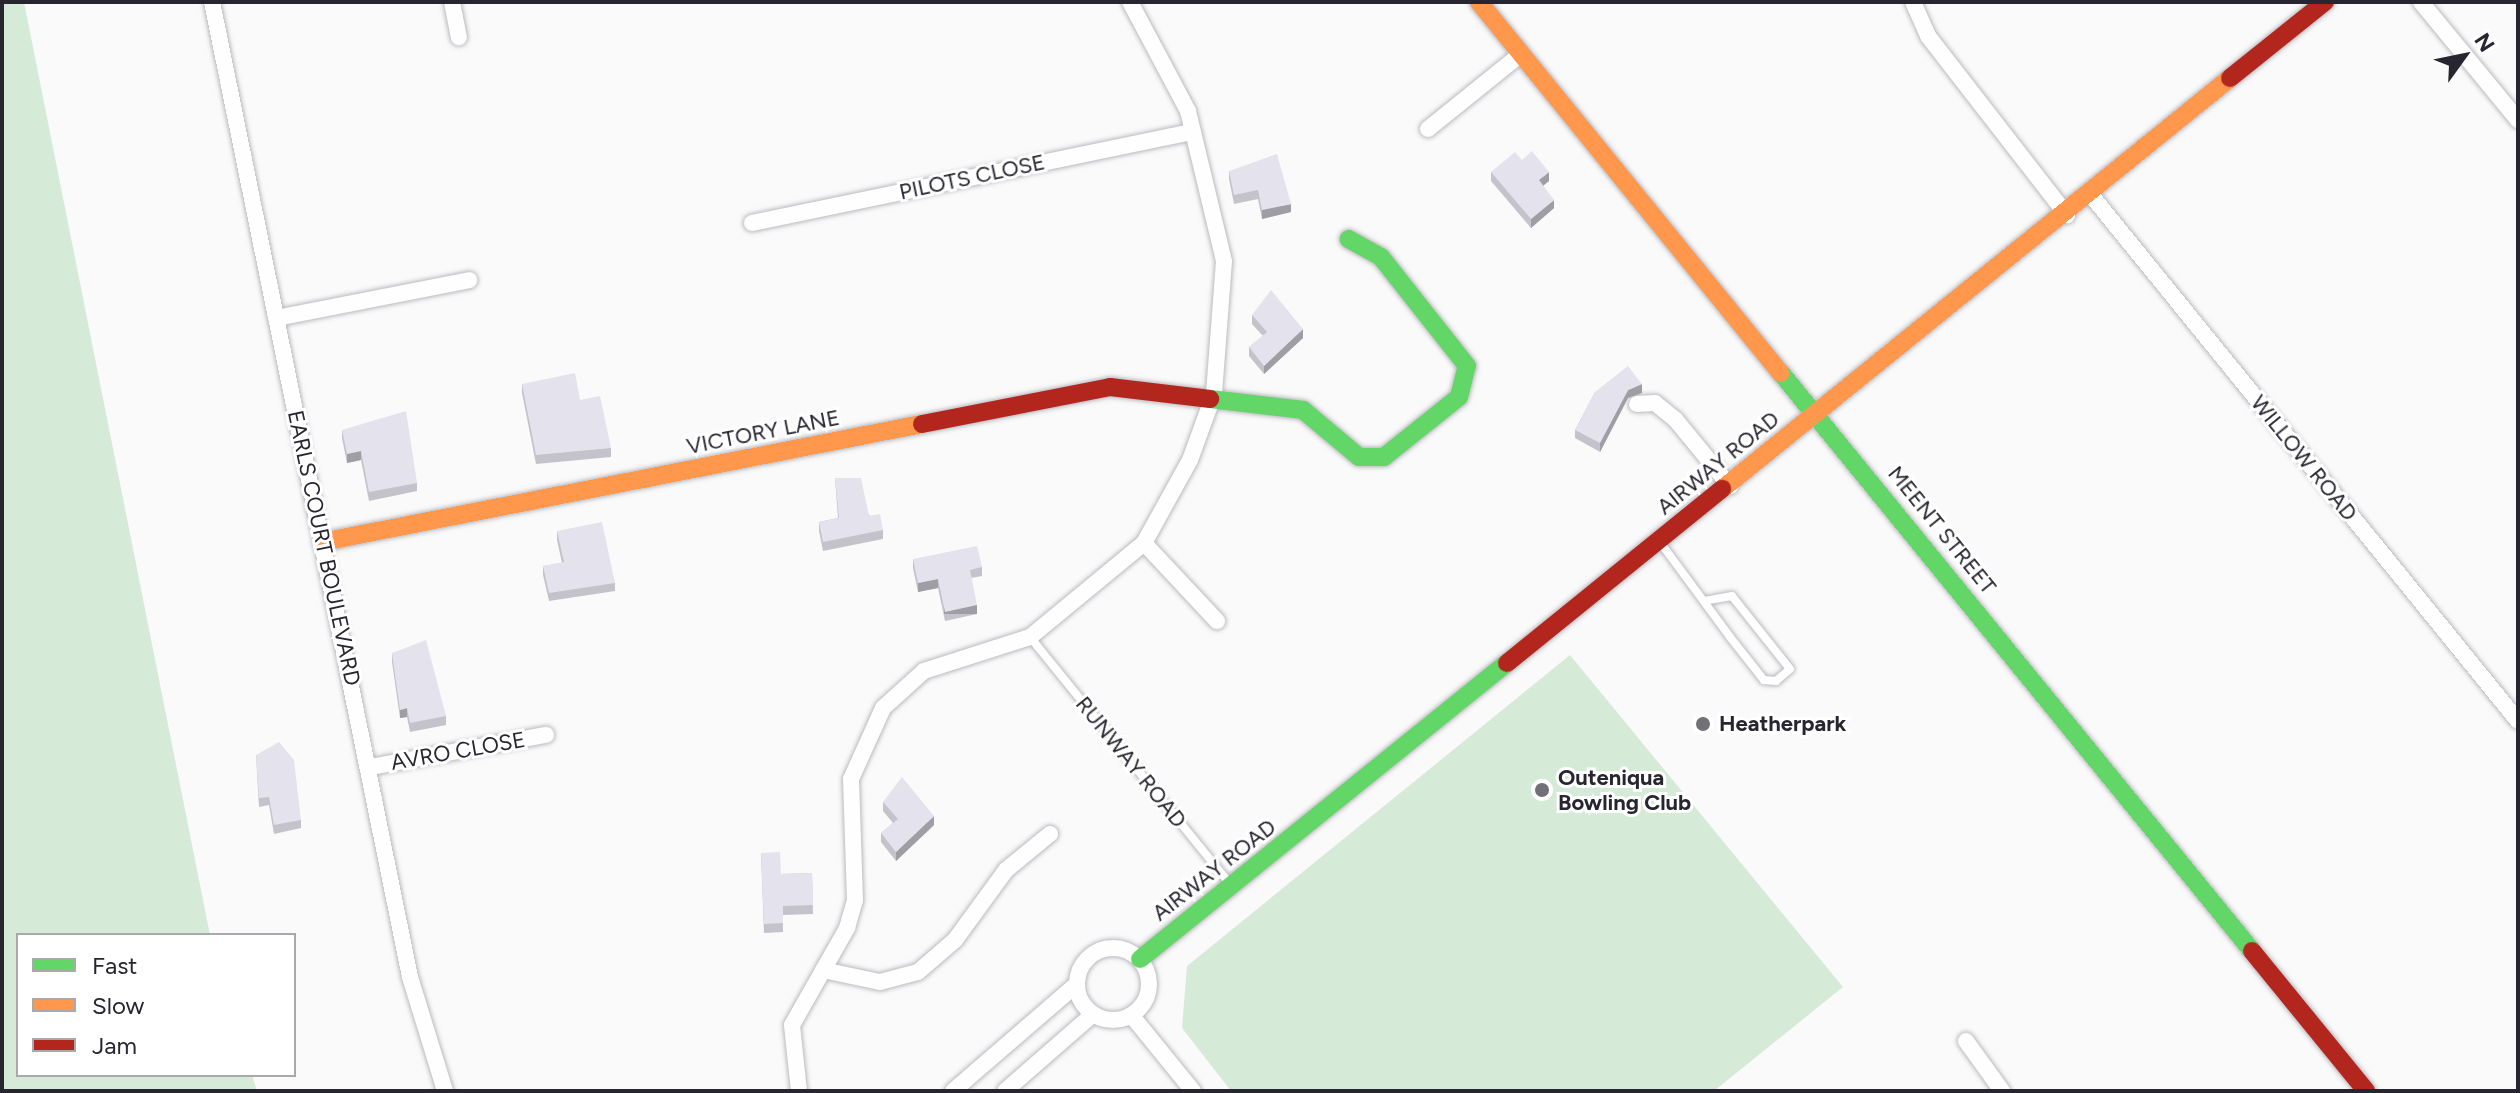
<!DOCTYPE html>
<html>
<head>
<meta charset="utf-8">
<style>
	body { margin:0 }
	#map { position:relative; width:2520px; height:1093px; overflow:hidden; background:#fafafa; font-family:Figtree,sans-serif }
	div>[style] { position:absolute }
	[style*='--x'] { left:calc(var(--x)*1px); top:calc(var(--y)*1px); width:calc(var(--w)*1px); rotate:calc(var(--a)*1deg) }
	.green>* { inset:0; background:#d6ead8 }
	.roads { filter:drop-shadow(0 0 2px #bbbac0) drop-shadow(0 0 2px #bbbac0) }
	.lane>* { height:8px; margin:-4px; padding:0 4px; transform-origin:4px; border-radius:4px; background:#fefefe }
	.street>* { height:16px; margin:-8px; padding:0 8px; transform-origin:8px; border-radius:8px; background:#fefefe }
	.street>.ring { margin:-8px; padding:0; box-sizing:content-box; background:none; border:16px solid #fefefe; border-radius:50% }
	.fast>* { height:18px; margin:-9px; padding:0 9px; transform-origin:9px; border-radius:9px; background:#63d668 }
	.slow>* { height:18px; margin:-9px; padding:0 9px; transform-origin:9px; border-radius:9px; background:#ff974d }
	.jam>* { height:18px; margin:-9px; padding:0 9px; transform-origin:9px; border-radius:9px; background:#b3261e }
	.wall>* { inset:0; background:#c4c2cb }
	.shaded-wall>* { inset:0; background:#a09ea5; transform-origin:0 0 }
	.building>* { inset:0; background:#e4e2ec }
	.dots>* { width:22px; height:22px; translate:-50% -50%; box-sizing:border-box; border:4px solid #fff; border-radius:50% }
	span { translate:-50% -50%; white-space:nowrap; text-align:center; line-height:1.15; -webkit-text-stroke:6px #fff; paint-order:stroke }
	.street-label { font-size:22px; color:#272530 }
	.poi-label { font-size:22px; color:#272530; font-weight:700 }
	.left { translate:0 -50%; text-align:left }
	.frame { position:absolute; inset:0; border:4px solid #272530; pointer-events:none }
	.legend { position:absolute; left:16px; top:933px; width:280px; height:144px; box-sizing:border-box; background:#fff; border:2px solid #a9a8ac; margin:0; padding:10px 14px; list-style:none; font-size:24px; color:#272530 }
	.legend li { display:flex; align-items:center; gap:16px; height:40px }
	.legend b { width:40px; border:2px solid #a9a8ac }
	.north { position:absolute; left:2424px; top:16px; width:80px; height:80px; -webkit-text-stroke:6px #fff; paint-order:stroke; rotate:57deg; font-size:22px; font-weight:700; line-height:32px; text-align:center; color:#272530 }
	.north::after { content:''; display:block; margin:auto; width:28px; height:36px; background:#272530; clip-path:polygon(50% 0,100% 100%,50% 72%,0 100%) }
</style>
</head>
<body>
<div id="map">
	<div class="green">
		<div style="clip-path:polygon(2px 2px,24px 2px,210px 935px,18px 935px,18px 1075px,252px 1075px,257px 1091px,2px 1091px)"></div>
		<div style="clip-path:polygon(1570px 655px,1843px 987px,1714px 1091px,1231px 1091px,1182px 1028px,1187px 966px)"></div>
	</div>
	<div class="roads">
		<div class="lane">
			<div style="--x:1660;--y:542;--w:118;--a:53.6"></div>
			<div style="--x:1730;--y:637;--w:55;--a:51.7"></div>
			<div style="--x:1764;--y:680;--w:12;--a:5"></div>
			<div style="--x:1776;--y:681;--w:18;--a:-41"></div>
			<div style="--x:1790;--y:669;--w:93;--a:-128.5"></div>
			<div style="--x:1732;--y:596;--w:28;--a:170"></div>
			<div style="--x:1030;--y:637;--w:318;--a:51"></div>
		</div>
		<div class="street">
			<div style="--x:212;--y:2;--w:995;--a:78.52"></div>
			<div style="--x:410;--y:977;--w:119;--a:72.9"></div>
			<div style="--x:452;--y:2;--w:36;--a:79"></div>
			<div style="--x:1913;--y:2;--w:37;--a:66"></div>
			<div style="--x:1928;--y:36;--w:227;--a:52.2"></div>
			<div style="--x:2421;--y:2;--w:153;--a:50.6"></div>
			<div style="--x:1428;--y:129;--w:119;--a:-38.9"></div>
			<div style="--x:2091;--y:195;--w:677;--a:50.93"></div>
			<div style="--x:752;--y:223;--w:450;--a:-11.7"></div>
			<div style="--x:276;--y:318;--w:197;--a:-11.1"></div>
			<div style="--x:1637;--y:404;--w:18;--a:-3"></div>
			<div style="--x:1655;--y:403;--w:26;--a:39"></div>
			<div style="--x:1675;--y:419;--w:87;--a:50.6"></div>
			<div style="--x:1144;--y:543;--w:107;--a:46.9"></div>
			<div style="--x:371;--y:767;--w:178;--a:-10.4"></div>
			<div class="ring" style="left:1077px;top:948px;width:56px;height:56px"></div>
			<div style="--x:823;--y:970;--w:58;--a:11.9"></div>
			<div style="--x:880;--y:982;--w:39;--a:-15"></div>
			<div style="--x:918;--y:972;--w:49;--a:-40.9"></div>
			<div style="--x:955;--y:940;--w:87;--a:-53.9"></div>
			<div style="--x:1006;--y:870;--w:57;--a:-39.3"></div>
			<div style="--x:1132;--y:1016;--w:97;--a:50.9"></div>
			<div style="--x:1966;--y:1041;--w:62;--a:54.2"></div>
			<div style="--x:799;--y:1091;--w:66;--a:-96.1"></div>
			<div style="--x:792;--y:1025;--w:112;--a:-60.4"></div>
			<div style="--x:847;--y:928;--w:29;--a:-74"></div>
			<div style="--x:855;--y:900;--w:121;--a:-91.9"></div>
			<div style="--x:851;--y:779;--w:78;--a:-65.7"></div>
			<div style="--x:883;--y:708;--w:55;--a:-42.1"></div>
			<div style="--x:924;--y:671;--w:111;--a:-17.8"></div>
			<div style="--x:1030;--y:637;--w:148;--a:-39.5"></div>
			<div style="--x:1144;--y:543;--w:95;--a:-61"></div>
			<div style="--x:1190;--y:460;--w:70;--a:-70"></div>
			<div style="--x:1214;--y:394;--w:133;--a:-85.7"></div>
			<div style="--x:1224;--y:261;--w:154;--a:-103.5"></div>
			<div style="--x:1188;--y:111;--w:123;--a:-118"></div>
			<div style="--x:953;--y:1091;--w:162;--a:-40.8"></div>
			<div style="--x:1005;--y:1091;--w:116;--a:-41.1"></div>
		</div>
		<div class="fast">
			<div style="--x:1781;--y:373;--w:746;--a:50.82"></div>
			<div style="--x:1210;--y:399;--w:94;--a:6.7"></div>
			<div style="--x:1303;--y:410;--w:73;--a:40"></div>
			<div style="--x:1359;--y:457;--w:25;--a:0"></div>
			<div style="--x:1384;--y:457;--w:96;--a:-38.7"></div>
			<div style="--x:1459;--y:397;--w:32;--a:-76"></div>
			<div style="--x:1467;--y:366;--w:139;--a:-128.3"></div>
			<div style="--x:1381;--y:257;--w:37;--a:-151"></div>
			<div style="--x:1140;--y:959;--w:471;--a:-38.9"></div>
		</div>
		<div class="slow">
			<div style="--x:1479;--y:2;--w:478;--a:50.9"></div>
			<div style="--x:1722;--y:489;--w:653;--a:-38.97"></div>
			<div style="--x:322;--y:542;--w:611;--a:-11.13"></div>
		</div>
		<div class="jam">
			<div style="--x:2230;--y:78;--w:122;--a:-38.7"></div>
			<div style="--x:922;--y:424;--w:192;--a:-11.1"></div>
			<div style="--x:1110;--y:387;--w:101;--a:6.8"></div>
			<div style="--x:1507;--y:663;--w:277;--a:-39"></div>
			<div style="--x:2252;--y:951;--w:181;--a:50.8"></div>
		</div>
	</div>
	<div class="wall">
		<div style="clip-path:polygon(1522px 160px,1549px 181px,1543px 186px,1554px 208px,1531px 228px,1491px 181px,1491px 172px)"></div>
		<div style="clip-path:polygon(1229px 171px,1291px 212px,1262px 219px,1258px 199px,1234px 204px,1229px 179px)"></div>
		<div style="clip-path:polygon(1252px 315px,1303px 338px,1264px 374px,1249px 356px,1249px 347px,1263px 336px,1252px 324px)"></div>
		<div style="clip-path:polygon(522px 384px,580px 400px,611px 448px,611px 457px,536px 464px,522px 393px)"></div>
		<div style="clip-path:polygon(1595px 392px,1642px 393px,1628px 398px,1600px 452px,1575px 438px,1575px 430px)"></div>
		<div style="clip-path:polygon(342px 430px,417px 483px,417px 491px,369px 501px,361px 460px,347px 463px,342px 438px)"></div>
		<div style="clip-path:polygon(835px 478px,883px 530px,883px 539px,823px 551px,819px 531px,819px 522px,838px 518px)"></div>
		<div style="clip-path:polygon(557px 531px,615px 583px,615px 591px,549px 601px,543px 575px,543px 566px,562px 563px,557px 540px)"></div>
		<div style="clip-path:polygon(913px 559px,982px 567px,982px 576px,971px 578px,977px 614px,945px 621px,938px 588px,918px 592px,913px 568px)"></div>
		<div style="clip-path:polygon(392px 653px,446px 716px,446px 725px,410px 732px,407px 717px,400px 718px,392px 662px)"></div>
		<div style="clip-path:polygon(256px 755px,301px 820px,301px 828px,274px 834px,269px 805px,259px 807px)"></div>
		<div style="clip-path:polygon(883px 802px,934px 825px,896px 861px,881px 842px,881px 833px,893px 823px,883px 811px)"></div>
		<div style="clip-path:polygon(761px 853px,781px 874px,812px 873px,813px 914px,783px 915px,783px 932px,764px 933px)"></div>
	</div>
	<div class="shaded-wall">
		<div style="clip-path:polygon(1549px 172px,1549px 181px,1539px 189px,1539px 180px)"></div>
		<div style="clip-path:polygon(1554px 200px,1554px 208px,1531px 228px,1531px 219px)"></div>
		<div style="clip-path:polygon(1291px 204px,1291px 212px,1262px 219px,1262px 210px)"></div>
		<div style="clip-path:polygon(1303px 329px,1303px 338px,1264px 374px,1264px 366px)"></div>
		<div style="clip-path:polygon(1642px 384px,1642px 393px,1628px 398px,1600px 452px,1600px 443px,1628px 390px)"></div>
		<div style="clip-path:polygon(361px 451px,361px 460px,347px 463px,347px 454px)"></div>
		<div style="clip-path:polygon(938px 579px,938px 588px,918px 592px,918px 583px)"></div>
		<div style="left:977px;top:605px;width:9px;height:33px;rotate:90deg"></div>
		<div style="clip-path:polygon(407px 708px,407px 717px,400px 718px,400px 710px)"></div>
		<div style="clip-path:polygon(934px 816px,934px 825px,896px 861px,896px 852px)"></div>
	</div>
	<div class="building">
		<div style="clip-path:polygon(1532px 151px,1549px 172px,1539px 180px,1554px 200px,1531px 219px,1491px 172px,1515px 152px,1522px 160px)"></div>
		<div style="clip-path:polygon(1277px 154px,1291px 204px,1262px 210px,1258px 190px,1234px 195px,1229px 171px)"></div>
		<div style="clip-path:polygon(1271px 290px,1303px 329px,1264px 366px,1249px 347px,1267px 332px,1252px 315px)"></div>
		<div style="clip-path:polygon(1628px 366px,1642px 384px,1628px 390px,1600px 443px,1575px 430px,1595px 392px)"></div>
		<div style="clip-path:polygon(575px 373px,580px 400px,600px 396px,611px 448px,536px 455px,522px 384px)"></div>
		<div style="clip-path:polygon(406px 411px,417px 483px,369px 492px,361px 451px,347px 454px,342px 430px)"></div>
		<div style="clip-path:polygon(835px 478px,861px 478px,869px 516px,880px 514px,883px 530px,823px 542px,819px 522px,839px 518px)"></div>
		<div style="clip-path:polygon(602px 522px,615px 583px,549px 593px,543px 566px,564px 562px,557px 531px)"></div>
		<div style="clip-path:polygon(977px 546px,982px 567px,970px 570px,977px 605px,945px 612px,938px 579px,918px 583px,913px 559px)"></div>
		<div style="clip-path:polygon(426px 640px,446px 716px,410px 723px,407px 708px,400px 710px,392px 653px)"></div>
		<div style="clip-path:polygon(279px 742px,294px 760px,301px 820px,274px 825px,269px 797px,259px 798px,256px 755px)"></div>
		<div style="clip-path:polygon(902px 777px,934px 816px,896px 852px,881px 833px,898px 819px,883px 802px)"></div>
		<div style="clip-path:polygon(780px 852px,781px 874px,812px 873px,813px 905px,783px 906px,783px 923px,764px 924px,761px 853px)"></div>
	</div>
	<div class="dots">
		<div style="left:1703px;top:724px;background:#717077"></div>
		<div style="left:1542px;top:790px;background:#717077"></div>
	</div>
	<div class="street-label">
		<span style="left:972px;top:177px;rotate:-12deg">PILOTS CLOSE</span>
		<span style="left:763px;top:432px;rotate:-11deg">VICTORY LANE</span>
		<span style="left:2304px;top:458px;rotate:51deg">WILLOW ROAD</span>
		<span style="left:1718px;top:463px;rotate:-39deg">AIRWAY ROAD</span>
		<span style="left:1942px;top:530px;rotate:51deg">MEENT STREET</span>
		<span style="left:324px;top:548px;rotate:78deg">EARLS COURT BOULEVARD</span>
		<span style="left:458px;top:751px;rotate:-10deg">AVRO CLOSE</span>
		<span style="left:1131px;top:762px;rotate:51deg">RUNWAY ROAD</span>
		<span style="left:1214px;top:870px;rotate:-38deg">AIRWAY ROAD</span>
	</div>
	<div class="poi-label">
		<span class="left" style="left:1719px;top:724px">Heatherpark</span>
		<span class="left" style="left:1558px;top:790px">Outeniqua<br>Bowling Club</span>
	</div>
	<div class="frame"></div>
	<ul class="legend">
	<li><b style="height:10px;background:#63d668"></b>Fast</li>
	<li><b style="height:10px;background:#ff974d"></b>Slow</li>
	<li><b style="height:10px;background:#b3261e"></b>Jam</li>
	</ul>
	<div class="north">N</div>
</div>
</body>
</html>
